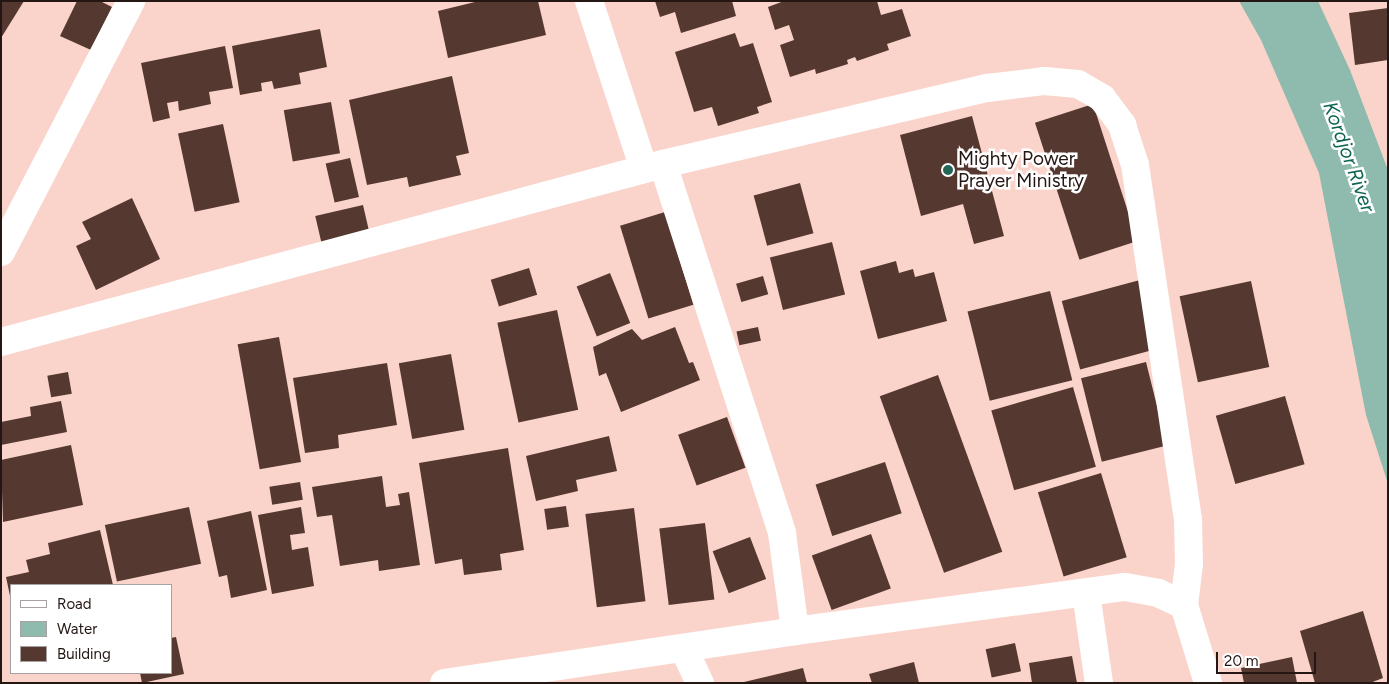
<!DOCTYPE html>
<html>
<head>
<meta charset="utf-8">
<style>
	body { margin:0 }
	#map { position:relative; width:1389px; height:684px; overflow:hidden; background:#fad4cb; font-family:Figtree,sans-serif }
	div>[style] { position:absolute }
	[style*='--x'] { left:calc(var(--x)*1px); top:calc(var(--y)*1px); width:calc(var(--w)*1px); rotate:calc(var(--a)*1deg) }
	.water>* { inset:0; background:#8ebbad }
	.building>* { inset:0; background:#553830; transform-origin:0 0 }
	.minor>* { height:28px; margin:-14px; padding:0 14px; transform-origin:14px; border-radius:14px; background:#fff }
	.dots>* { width:14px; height:14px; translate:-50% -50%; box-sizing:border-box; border:2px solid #fff; border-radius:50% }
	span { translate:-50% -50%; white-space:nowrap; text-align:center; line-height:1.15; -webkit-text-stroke:5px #fff; paint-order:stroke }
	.poi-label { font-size:19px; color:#231613 }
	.left { translate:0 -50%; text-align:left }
	.water-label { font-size:20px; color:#0e6452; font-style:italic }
	.frame { position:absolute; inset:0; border:2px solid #231613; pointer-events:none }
	.legend { position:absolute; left:10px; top:584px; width:162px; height:90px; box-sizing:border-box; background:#fff; border:1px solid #a7a2a1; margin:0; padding:6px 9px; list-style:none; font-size:15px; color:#231613 }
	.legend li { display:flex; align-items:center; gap:10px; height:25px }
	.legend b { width:25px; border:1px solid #a7a2a1 }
	.scale { position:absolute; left:1216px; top:652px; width:100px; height:22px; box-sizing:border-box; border:2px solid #231613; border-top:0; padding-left:6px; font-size:15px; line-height:18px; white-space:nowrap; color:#231613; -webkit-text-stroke:4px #fff; paint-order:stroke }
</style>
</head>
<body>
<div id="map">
	<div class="water">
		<div style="clip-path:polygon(1239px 1px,1318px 1px,1350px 70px,1388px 170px,1388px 484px,1366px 415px,1319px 173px,1261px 40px)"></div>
	</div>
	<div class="building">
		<div style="clip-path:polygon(1px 1px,24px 1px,1px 38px)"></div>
		<div style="clip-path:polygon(77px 1px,100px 1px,112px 7px,91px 50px,60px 36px)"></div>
		<div style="clip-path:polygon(479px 1px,538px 1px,546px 35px,448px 58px,438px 11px)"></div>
		<div style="clip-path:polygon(655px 1px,732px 1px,736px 16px,681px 33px,675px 12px,660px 17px)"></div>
		<div style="clip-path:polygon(784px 1px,877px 1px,881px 15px,902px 9px,911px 36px,887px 44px,889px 50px,857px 61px,855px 57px,847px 60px,848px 64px,816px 74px,815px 69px,790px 77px,780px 45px,794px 40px,789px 25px,775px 30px,768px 7px)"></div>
		<div style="clip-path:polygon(1388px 8px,1388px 60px,1355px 65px,1349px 13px)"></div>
		<div style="clip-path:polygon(320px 29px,327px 67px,299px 73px,301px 84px,274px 89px,272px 81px,261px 83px,262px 91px,240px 95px,232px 46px)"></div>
		<div style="clip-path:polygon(735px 33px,740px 47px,753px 43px,772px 102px,757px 107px,759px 113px,718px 126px,712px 107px,694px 112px,675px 52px)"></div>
		<div style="clip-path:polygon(225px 46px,233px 88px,209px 92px,211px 104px,179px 111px,178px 101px,167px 103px,170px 118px,153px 122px,141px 63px)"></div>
		<div style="clip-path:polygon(452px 76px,469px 153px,456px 156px,461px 175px,409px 187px,407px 177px,367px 185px,349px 100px)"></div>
		<div style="left:331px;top:102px;width:52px;height:48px;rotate:80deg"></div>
		<div style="left:1093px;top:104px;width:144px;height:61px;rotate:72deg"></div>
		<div style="clip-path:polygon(972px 116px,1004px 236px,974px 244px,963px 204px,921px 216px,900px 135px)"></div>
		<div style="left:223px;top:124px;width:80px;height:46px;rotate:78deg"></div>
		<div style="left:350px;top:158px;width:40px;height:25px;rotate:77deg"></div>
		<div style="left:800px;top:183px;width:52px;height:48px;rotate:75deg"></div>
		<div style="clip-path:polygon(132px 198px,160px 259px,96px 290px,76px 246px,91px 239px,82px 222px)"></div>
		<div style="left:363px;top:205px;width:28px;height:49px;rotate:77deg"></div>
		<div style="left:665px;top:212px;width:97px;height:47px;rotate:73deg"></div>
		<div style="left:832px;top:242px;width:54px;height:64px;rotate:76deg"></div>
		<div style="clip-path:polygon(896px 261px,899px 273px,913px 269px,915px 277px,934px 272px,947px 321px,878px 339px,860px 271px)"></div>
		<div style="left:529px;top:268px;width:28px;height:40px;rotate:73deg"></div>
		<div style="left:610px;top:273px;width:54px;height:36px;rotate:68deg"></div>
		<div style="left:763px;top:276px;width:19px;height:28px;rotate:74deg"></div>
		<div style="left:1140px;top:280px;width:71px;height:81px;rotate:75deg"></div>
		<div style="left:1251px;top:281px;width:88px;height:73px;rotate:78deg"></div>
		<div style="left:1050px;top:291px;width:92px;height:85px;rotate:76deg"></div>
		<div style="left:557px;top:310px;width:102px;height:61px;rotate:78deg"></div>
		<div style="clip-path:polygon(675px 327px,689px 363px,693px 362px,700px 380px,621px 412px,606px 373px,599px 376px,593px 347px,632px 329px,642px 340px)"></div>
		<div style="left:758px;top:327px;width:14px;height:22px;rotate:78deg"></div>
		<div style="left:279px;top:337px;width:127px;height:42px;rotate:80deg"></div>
		<div style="left:451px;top:354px;width:77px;height:53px;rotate:80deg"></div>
		<div style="left:1146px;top:362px;width:86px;height:67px;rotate:76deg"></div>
		<div style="clip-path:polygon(387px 363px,397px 425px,338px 435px,339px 448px,305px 453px,293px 378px)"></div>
		<div style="left:68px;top:372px;width:22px;height:21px;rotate:80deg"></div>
		<div style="left:938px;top:375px;width:188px;height:62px;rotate:70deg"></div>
		<div style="left:1073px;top:387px;width:83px;height:85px;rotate:74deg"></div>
		<div style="left:1285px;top:396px;width:71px;height:72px;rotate:74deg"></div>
		<div style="clip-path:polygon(61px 401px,67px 432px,1px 445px,1px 422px,31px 416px,30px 407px)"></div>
		<div style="left:727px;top:417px;width:54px;height:52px;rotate:70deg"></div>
		<div style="clip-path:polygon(609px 436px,617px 471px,576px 480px,578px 491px,536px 501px,526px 456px)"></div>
		<div style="clip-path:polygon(71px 445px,83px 505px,3px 522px,1px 460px)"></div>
		<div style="clip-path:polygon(508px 448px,524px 550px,500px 554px,502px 570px,464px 575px,462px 559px,435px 564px,419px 463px)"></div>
		<div style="left:885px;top:462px;width:54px;height:73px;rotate:72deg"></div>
		<div style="left:1101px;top:473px;width:88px;height:66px;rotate:73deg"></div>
		<div style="clip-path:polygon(382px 476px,386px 507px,400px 505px,398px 494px,409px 492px,420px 565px,379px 571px,378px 560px,340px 566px,332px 515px,317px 517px,312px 487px)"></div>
		<div style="left:300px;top:482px;width:18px;height:31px;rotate:81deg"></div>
		<div style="left:566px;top:506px;width:21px;height:22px;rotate:82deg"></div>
		<div style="left:189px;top:507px;width:58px;height:86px;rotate:78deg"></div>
		<div style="clip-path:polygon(301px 507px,305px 533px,290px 535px,292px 550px,308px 547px,314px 586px,272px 594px,258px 515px)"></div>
		<div style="left:634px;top:508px;width:94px;height:49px;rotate:83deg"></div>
		<div style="clip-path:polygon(251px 511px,267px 590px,231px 598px,227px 575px,219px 577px,207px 521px)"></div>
		<div style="left:705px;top:523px;width:77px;height:46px;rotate:83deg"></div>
		<div style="clip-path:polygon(100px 530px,113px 585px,11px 585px,10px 596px,6px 577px,29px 572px,26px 560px,50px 554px,48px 543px)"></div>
		<div style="left:871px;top:534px;width:58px;height:63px;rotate:70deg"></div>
		<div style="left:750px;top:537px;width:45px;height:40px;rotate:69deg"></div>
		<div style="clip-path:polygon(1363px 611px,1383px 678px,1370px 683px,1315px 683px,1300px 631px)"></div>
		<div style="clip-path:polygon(176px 637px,184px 674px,142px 683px,140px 673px,171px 673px,171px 638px)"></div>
		<div style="left:1015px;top:643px;width:29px;height:30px;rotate:78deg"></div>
		<div style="clip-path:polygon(1072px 656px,1077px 683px,1032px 683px,1029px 663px)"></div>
		<div style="clip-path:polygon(1292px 657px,1297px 683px,1244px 683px,1241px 668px)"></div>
		<div style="clip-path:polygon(914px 662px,919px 683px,872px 683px,869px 674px)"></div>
		<div style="clip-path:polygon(803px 668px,807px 683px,744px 683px,744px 682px)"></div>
	</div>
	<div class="minor">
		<div style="--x:589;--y:1;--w:177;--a:71.9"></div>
		<div style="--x:663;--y:164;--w:388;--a:72.1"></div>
		<div style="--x:782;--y:533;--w:99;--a:82.4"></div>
		<div style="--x:1;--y:252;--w:283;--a:-62.6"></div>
		<div style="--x:1;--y:342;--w:686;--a:-15.05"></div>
		<div style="--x:663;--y:164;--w:334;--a:-13.2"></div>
		<div style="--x:988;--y:88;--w:56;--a:-7.1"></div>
		<div style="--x:1044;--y:81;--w:34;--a:5"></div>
		<div style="--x:1078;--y:84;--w:28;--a:30"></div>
		<div style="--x:1102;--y:98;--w:34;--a:53"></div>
		<div style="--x:1122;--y:125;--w:42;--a:72"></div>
		<div style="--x:1135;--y:165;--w:358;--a:81.5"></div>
		<div style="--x:1188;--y:519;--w:45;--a:88.7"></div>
		<div style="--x:1189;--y:564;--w:41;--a:97"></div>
		<div style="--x:1086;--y:593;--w:91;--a:81.8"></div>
		<div style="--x:684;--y:649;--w:38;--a:65"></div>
		<div style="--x:444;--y:683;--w:355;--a:-8.4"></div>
		<div style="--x:795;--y:631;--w:333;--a:-7.6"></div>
		<div style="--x:1125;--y:587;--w:34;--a:10"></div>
		<div style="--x:1158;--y:593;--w:29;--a:25"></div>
		<div style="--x:1184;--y:605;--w:82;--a:72.9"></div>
	</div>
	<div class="dots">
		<div style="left:948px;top:170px;background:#246656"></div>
	</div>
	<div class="poi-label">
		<span class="left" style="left:958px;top:170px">Mighty Power<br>Prayer Ministry</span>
	</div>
	<div class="water-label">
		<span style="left:1349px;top:157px;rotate:70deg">Kordjor River</span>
	</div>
	<div class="frame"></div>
	<ul class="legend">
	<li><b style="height:6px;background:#fff"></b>Road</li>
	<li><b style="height:14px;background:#8ebbad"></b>Water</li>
	<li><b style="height:14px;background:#553830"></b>Building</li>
	</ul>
	<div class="scale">20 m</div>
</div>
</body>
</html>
